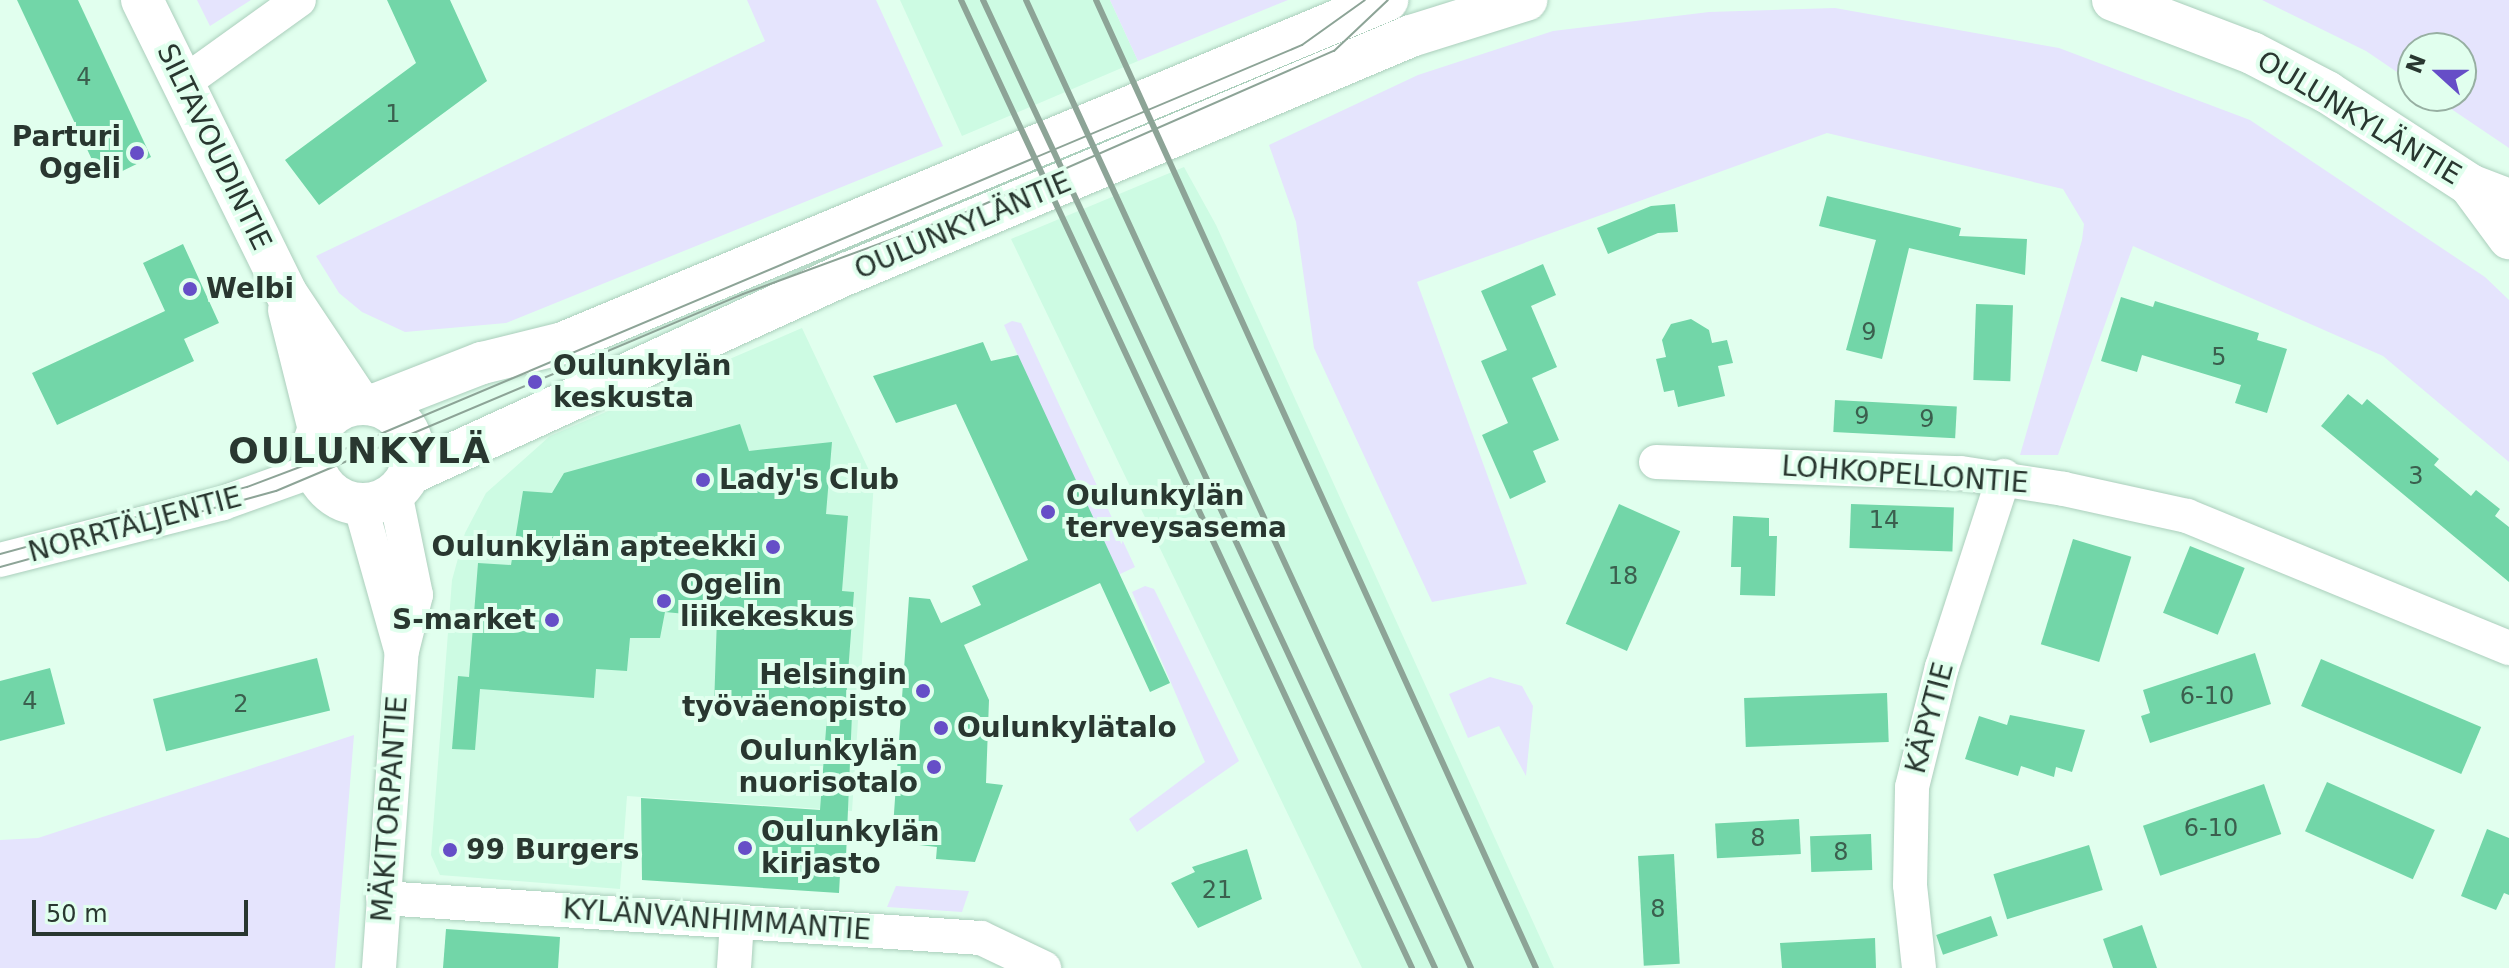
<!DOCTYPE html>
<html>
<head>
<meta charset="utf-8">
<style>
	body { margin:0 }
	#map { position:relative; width:2509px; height:968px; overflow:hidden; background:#e1ffee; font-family:"DejaVu Sans",sans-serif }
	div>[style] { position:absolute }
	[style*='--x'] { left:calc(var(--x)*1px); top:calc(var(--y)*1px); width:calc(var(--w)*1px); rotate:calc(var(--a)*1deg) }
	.built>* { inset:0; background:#cdfbe3 }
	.green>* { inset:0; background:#e5e4fd }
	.building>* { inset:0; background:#72d6a8; transform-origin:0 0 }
	.roads { filter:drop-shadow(0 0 2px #abcfbc) drop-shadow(0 0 2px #abcfbc) }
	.minor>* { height:34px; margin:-17px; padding:0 17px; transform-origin:17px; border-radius:17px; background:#fff }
	.major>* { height:42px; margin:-21px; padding:0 21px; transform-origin:21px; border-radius:21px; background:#fff }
	.major>.ring { margin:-21px; padding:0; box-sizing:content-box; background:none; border:42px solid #fff; border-radius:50% }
	.tram>* { height:2px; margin:-1px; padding:0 1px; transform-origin:1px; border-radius:1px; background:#8da497 }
	.rail>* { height:6px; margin:-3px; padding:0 3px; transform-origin:3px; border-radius:3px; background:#8da497 }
	.dots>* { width:22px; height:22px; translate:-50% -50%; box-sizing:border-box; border:4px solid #e1ffee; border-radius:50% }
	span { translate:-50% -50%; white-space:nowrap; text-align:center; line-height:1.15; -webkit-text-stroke:8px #e1ffee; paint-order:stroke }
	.number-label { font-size:24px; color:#3b5f4e }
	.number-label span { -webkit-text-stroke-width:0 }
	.street-label { font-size:28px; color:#293730 }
	.poi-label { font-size:28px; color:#293730; font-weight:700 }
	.right { translate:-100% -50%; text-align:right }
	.left { translate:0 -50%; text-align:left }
	.district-label { font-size:36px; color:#293730; font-weight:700; letter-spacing:2px }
	.north { position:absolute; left:2397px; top:32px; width:80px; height:80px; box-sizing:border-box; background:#e1ffee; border:2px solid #97afa2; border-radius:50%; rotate:291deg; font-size:22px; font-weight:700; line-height:32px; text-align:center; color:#293730 }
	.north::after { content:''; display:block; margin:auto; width:28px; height:36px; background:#664ec7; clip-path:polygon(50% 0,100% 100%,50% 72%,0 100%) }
	.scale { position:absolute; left:32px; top:900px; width:216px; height:36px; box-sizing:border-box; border:4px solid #293730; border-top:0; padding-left:10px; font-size:24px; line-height:28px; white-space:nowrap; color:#293730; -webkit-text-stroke:6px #e1ffee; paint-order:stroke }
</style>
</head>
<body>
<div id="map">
	<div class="built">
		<div style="clip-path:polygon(900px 0,1110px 0,1138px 61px,962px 136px)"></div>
		<div style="clip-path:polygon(1184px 167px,1216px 225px,1554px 968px,1362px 968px,1011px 239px)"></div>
		<div style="clip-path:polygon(802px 328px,874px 481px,852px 811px,627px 796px,620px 889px,440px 875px,431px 855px,452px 580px,465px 533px,486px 493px,550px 436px)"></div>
	</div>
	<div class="green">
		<div style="clip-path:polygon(197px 0,251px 0,210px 26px)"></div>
		<div style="clip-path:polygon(747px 0,876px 0,943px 146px,506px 323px,405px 332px,362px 312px,339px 293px,316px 256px,765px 41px)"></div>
		<div style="clip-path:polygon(1110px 0,1288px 0,1138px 61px)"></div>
		<div style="clip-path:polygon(2262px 0,2509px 0,2509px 148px,2432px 96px,2461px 96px,2461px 48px,2413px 48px,2413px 83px,2366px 51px)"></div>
		<div style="clip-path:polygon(1835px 8px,2059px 48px,2250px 120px,2485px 277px,2509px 300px,2509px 462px,2383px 356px,2133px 246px,2058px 455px,2020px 455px,2082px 240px,2084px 224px,2063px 189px,1827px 133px,1417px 282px,1527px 584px,1432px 602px,1314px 348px,1296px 222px,1269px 145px,1418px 75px,1553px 31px,1709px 12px)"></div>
		<div style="clip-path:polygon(1012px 321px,1021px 323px,1135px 567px,1118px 575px,1004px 325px)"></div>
		<div style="clip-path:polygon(1145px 586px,1154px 589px,1239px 761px,1137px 832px,1129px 819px,1205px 762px,1132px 592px)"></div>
		<div style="clip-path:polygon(1490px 677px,1522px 686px,1533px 706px,1526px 776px,1499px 726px,1468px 738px,1449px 694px)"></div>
		<div style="clip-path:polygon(354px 735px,335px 968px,0 968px,0 840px,38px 838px)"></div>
		<div style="clip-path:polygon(896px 886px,969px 891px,962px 912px,887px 907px)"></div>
	</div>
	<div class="building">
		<div style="clip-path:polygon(17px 0,78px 0,151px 157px,102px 181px)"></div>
		<div style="clip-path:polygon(387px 0,450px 0,487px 81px,319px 205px,285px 160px,416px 63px)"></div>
		<div style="clip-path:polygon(1827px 196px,1961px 228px,1959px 236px,2027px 239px,2025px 275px,1909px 248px,1882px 359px,1846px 350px,1876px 240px,1819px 226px)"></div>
		<div style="clip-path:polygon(1675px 204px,1678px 232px,1658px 233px,1608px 254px,1597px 228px,1651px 206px)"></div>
		<div style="clip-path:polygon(183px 244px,219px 323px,184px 339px,194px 361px,57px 425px,32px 373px,165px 311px,143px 263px)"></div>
		<div style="clip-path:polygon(1543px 264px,1556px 295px,1531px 306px,1557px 367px,1532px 378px,1559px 440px,1533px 451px,1546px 482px,1510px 499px,1482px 435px,1508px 423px,1481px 361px,1507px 350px,1481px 291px)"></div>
		<div style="clip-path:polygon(2121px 297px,2153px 307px,2155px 301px,2259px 333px,2257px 340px,2287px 349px,2267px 413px,2235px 403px,2241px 385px,2142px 355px,2137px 372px,2101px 361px)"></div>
		<div style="left:1976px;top:304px;width:37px;height:76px;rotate:2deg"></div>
		<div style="clip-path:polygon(1691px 319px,1709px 330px,1712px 343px,1727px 340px,1733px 363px,1718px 366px,1725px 396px,1678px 407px,1674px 390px,1664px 392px,1656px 359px,1666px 357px,1662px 340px,1671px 324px)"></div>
		<div style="clip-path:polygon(983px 342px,991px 361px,1018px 355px,1170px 683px,1150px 692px,1100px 583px,964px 645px,989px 700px,986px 783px,1003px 785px,975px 862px,936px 859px,937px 847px,892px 842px,909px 597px,930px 599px,941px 623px,981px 605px,972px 586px,1028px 560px,956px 404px,896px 423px,873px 376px)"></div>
		<div style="clip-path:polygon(2348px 394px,2362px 405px,2367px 399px,2439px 459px,2434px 465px,2471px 496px,2476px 490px,2500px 509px,2495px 516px,2509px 527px,2509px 582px,2321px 426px)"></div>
		<div style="left:1835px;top:400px;width:122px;height:32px;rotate:3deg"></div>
		<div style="clip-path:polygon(740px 424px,749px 451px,832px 442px,826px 514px,848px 516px,842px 591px,854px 592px,845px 714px,852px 714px,846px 857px,841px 857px,839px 893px,642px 880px,641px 798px,820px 810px,827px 716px,714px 707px,717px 617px,665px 612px,660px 638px,630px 638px,627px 671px,596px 669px,594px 698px,480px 689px,475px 750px,452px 749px,458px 676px,469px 677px,478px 563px,511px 565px,523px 491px,552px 493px,564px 473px)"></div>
		<div style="left:1619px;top:504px;width:67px;height:131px;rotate:24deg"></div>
		<div style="left:1851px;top:504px;width:103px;height:44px;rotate:2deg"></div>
		<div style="clip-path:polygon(1733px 516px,1769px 518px,1769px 536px,1777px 536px,1775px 596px,1740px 595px,1741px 567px,1731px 567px)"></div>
		<div style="left:2073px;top:539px;width:61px;height:110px;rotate:17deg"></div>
		<div style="left:2190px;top:546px;width:59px;height:72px;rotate:22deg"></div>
		<div style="clip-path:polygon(2255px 653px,2271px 704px,2150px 743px,2141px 716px,2150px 713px,2143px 690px)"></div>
		<div style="left:317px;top:658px;width:54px;height:169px;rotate:76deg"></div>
		<div style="left:2321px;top:659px;width:174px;height:51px;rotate:23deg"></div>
		<div style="clip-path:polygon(50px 668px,65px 724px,0 741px,0 681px)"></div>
		<div style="left:1887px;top:693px;width:49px;height:143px;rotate:88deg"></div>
		<div style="clip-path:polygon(2010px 715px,2085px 730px,2072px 772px,2056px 767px,2054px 777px,2021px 766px,2018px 776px,1965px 759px,1979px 716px,2007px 725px)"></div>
		<div style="left:2327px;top:782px;width:118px;height:54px;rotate:24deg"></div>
		<div style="left:2264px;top:784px;width:53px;height:128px;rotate:71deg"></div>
		<div style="left:1799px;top:819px;width:35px;height:84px;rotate:87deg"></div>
		<div style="clip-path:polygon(2487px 829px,2509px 838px,2509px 895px,2504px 893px,2496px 910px,2461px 896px)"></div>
		<div style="left:1871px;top:834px;width:36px;height:61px;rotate:88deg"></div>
		<div style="left:2089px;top:845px;width:47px;height:100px;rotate:73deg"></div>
		<div style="clip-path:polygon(1247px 849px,1262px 899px,1198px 928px,1171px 883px,1195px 872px,1192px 867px)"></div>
		<div style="left:1674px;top:854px;width:110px;height:36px;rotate:87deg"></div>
		<div style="left:1991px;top:916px;width:21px;height:58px;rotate:71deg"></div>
		<div style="clip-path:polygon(2142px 925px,2157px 968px,2113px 968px,2103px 939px)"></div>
		<div style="clip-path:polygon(446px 929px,560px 937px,558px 968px,443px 968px)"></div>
		<div style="clip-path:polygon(1875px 938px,1876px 968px,1782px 968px,1780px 943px)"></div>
	</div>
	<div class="roads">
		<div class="minor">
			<div style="--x:182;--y:84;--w:144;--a:-35.7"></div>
			<div style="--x:1656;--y:462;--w:305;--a:2.1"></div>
			<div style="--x:1961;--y:473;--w:104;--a:8.8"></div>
			<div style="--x:2064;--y:489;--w:126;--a:12.4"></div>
			<div style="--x:2187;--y:516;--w:348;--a:22.3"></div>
			<div style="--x:360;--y:504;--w:152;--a:74.3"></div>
			<div style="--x:0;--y:560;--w:230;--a:-14.3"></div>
			<div style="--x:223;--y:503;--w:98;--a:-19.7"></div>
			<div style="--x:383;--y:898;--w:599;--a:3.83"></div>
			<div style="--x:981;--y:938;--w:70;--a:25.5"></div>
			<div style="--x:379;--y:968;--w:318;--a:-85.9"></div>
			<div style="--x:402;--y:651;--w:58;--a:-76"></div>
			<div style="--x:416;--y:595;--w:104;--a:-101.6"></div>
			<div style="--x:734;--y:968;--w:47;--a:-86.3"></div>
			<div style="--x:1919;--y:968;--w:83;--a:-96.2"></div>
			<div style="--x:1910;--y:885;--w:98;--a:-88.8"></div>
			<div style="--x:1912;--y:787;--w:124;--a:-76"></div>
			<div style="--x:1942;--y:667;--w:201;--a:-72"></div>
		</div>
		<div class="major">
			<div style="--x:142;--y:0;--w:326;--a:63.8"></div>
			<div style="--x:286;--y:293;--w:133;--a:56.3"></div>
			<div style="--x:2113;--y:0;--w:149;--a:20.9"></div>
			<div style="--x:2252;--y:53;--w:85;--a:27.5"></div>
			<div style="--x:2327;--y:92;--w:171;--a:33"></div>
			<div style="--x:2470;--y:185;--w:42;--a:21"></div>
			<div style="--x:2470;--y:185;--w:66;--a:53.7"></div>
			<div style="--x:289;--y:310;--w:123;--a:75.9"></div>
			<div class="ring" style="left:313px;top:404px;width:58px;height:58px"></div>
			<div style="--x:374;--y:405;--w:116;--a:-21.3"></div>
			<div style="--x:482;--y:363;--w:83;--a:-13.9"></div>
			<div style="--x:563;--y:343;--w:893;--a:-22.6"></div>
			<div style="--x:409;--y:474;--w:484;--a:-24.6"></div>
			<div style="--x:849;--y:273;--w:610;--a:-22.87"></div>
			<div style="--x:1411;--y:36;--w:121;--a:-17.4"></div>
		</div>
	</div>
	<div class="tram">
		<div style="--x:0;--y:554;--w:256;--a:-15.2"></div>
		<div style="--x:247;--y:487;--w:79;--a:-20.7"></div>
		<div style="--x:321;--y:459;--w:1065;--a:-22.88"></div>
		<div style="--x:1302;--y:45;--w:77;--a:-35.5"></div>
		<div style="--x:0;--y:567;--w:286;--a:-15.4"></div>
		<div style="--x:276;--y:491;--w:507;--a:-22.87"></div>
		<div style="--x:743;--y:294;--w:243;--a:-20.2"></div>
		<div style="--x:971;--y:210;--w:396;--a:-23.7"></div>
		<div style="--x:1334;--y:51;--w:74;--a:-43.4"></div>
	</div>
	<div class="rail">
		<div style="--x:961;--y:0;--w:1068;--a:65.02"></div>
		<div style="--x:983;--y:0;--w:1068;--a:64.97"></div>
		<div style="--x:1026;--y:0;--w:1065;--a:65.31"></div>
		<div style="--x:1096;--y:0;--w:1063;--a:65.56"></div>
	</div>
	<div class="dots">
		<div style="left:137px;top:153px;background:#664ec7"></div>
		<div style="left:190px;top:289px;background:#664ec7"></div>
		<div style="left:535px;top:382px;background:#664ec7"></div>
		<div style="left:703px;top:480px;background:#664ec7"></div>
		<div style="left:1048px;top:512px;background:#664ec7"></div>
		<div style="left:773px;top:547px;background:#664ec7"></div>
		<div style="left:664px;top:601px;background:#664ec7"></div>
		<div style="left:552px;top:620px;background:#664ec7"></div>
		<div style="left:923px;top:691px;background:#664ec7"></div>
		<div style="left:941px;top:728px;background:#664ec7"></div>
		<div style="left:934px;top:767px;background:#664ec7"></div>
		<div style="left:745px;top:848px;background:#664ec7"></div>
		<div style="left:450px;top:850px;background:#664ec7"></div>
	</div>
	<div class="number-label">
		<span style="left:84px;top:78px">4</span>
		<span style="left:393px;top:115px">1</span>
		<span style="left:1869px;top:333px">9</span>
		<span style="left:2219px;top:358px">5</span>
		<span style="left:1862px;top:417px">9</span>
		<span style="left:1927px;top:420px">9</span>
		<span style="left:2416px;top:477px">3</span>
		<span style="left:1884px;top:521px">14</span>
		<span style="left:1623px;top:577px">18</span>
		<span style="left:2207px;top:697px">6-10</span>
		<span style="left:30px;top:702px">4</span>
		<span style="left:241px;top:705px">2</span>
		<span style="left:2211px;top:829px">6-10</span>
		<span style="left:1758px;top:839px">8</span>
		<span style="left:1841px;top:853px">8</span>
		<span style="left:1217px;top:891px">21</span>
		<span style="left:1658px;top:910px">8</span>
	</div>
	<div class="street-label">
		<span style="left:2359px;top:118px;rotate:31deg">OULUNKYLÄNTIE</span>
		<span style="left:214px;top:147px;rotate:64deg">SILTAVOUDINTIE</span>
		<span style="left:963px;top:226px;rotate:-23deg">OULUNKYLÄNTIE</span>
		<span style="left:1905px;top:475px;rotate:4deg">LOHKOPELLONTIE</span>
		<span style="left:135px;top:525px;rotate:-15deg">NORRTÄLJENTIE</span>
		<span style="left:1930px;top:718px;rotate:-75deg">KÄPYTIE</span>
		<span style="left:390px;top:809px;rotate:-86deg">MÄKITORPANTIE</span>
		<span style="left:717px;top:920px;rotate:4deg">KYLÄNVANHIMMANTIE</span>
	</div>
	<div class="poi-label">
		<span class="right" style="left:121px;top:153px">Parturi<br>Ogeli</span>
		<span class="left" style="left:206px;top:289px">Welbi</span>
		<span class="left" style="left:553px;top:382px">Oulunkylän<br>keskusta</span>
		<span class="left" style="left:719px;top:480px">Lady's Club</span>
		<span class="left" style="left:1066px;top:512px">Oulunkylän<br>terveysasema</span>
		<span class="right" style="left:757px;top:547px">Oulunkylän apteekki</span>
		<span class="left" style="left:680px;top:601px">Ogelin<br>liikekeskus</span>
		<span class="right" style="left:536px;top:620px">S-market</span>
		<span class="right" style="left:907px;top:691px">Helsingin<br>työväenopisto</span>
		<span class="left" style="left:957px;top:728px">Oulunkylätalo</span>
		<span class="right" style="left:918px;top:767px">Oulunkylän<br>nuorisotalo</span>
		<span class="left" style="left:761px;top:848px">Oulunkylän<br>kirjasto</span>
		<span class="left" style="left:466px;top:850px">99 Burgers</span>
	</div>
	<div class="district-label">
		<span style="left:360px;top:451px">OULUNKYLÄ</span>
	</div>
	<div class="north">N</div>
	<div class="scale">50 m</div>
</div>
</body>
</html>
